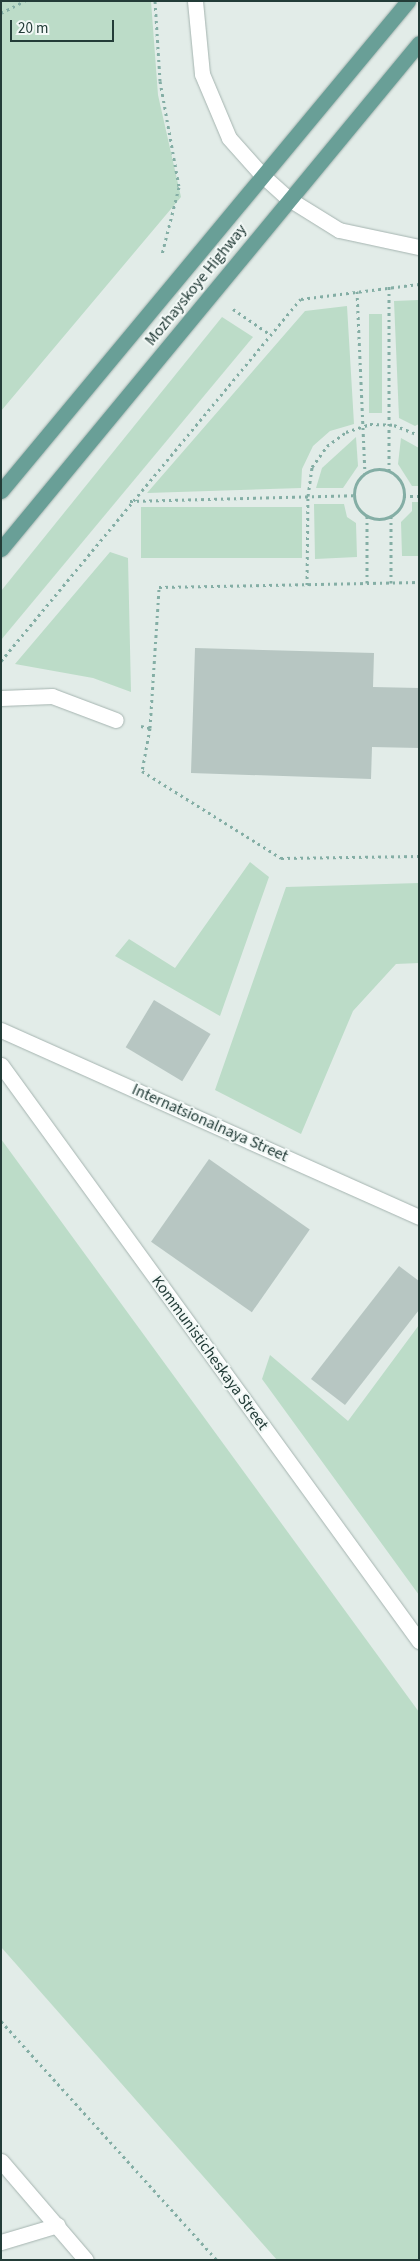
<!DOCTYPE html>
<html>
<head>
<meta charset="utf-8">
<style>
	body { margin:0 }
	#map { position:relative; width:420px; height:2261px; overflow:hidden; background:#e2ece8; font-family:"Source Sans 3",sans-serif }
	div>[style] { position:absolute }
	[style*='--x'] { left:calc(var(--x)*1px); top:calc(var(--y)*1px); width:calc(var(--w)*1px); rotate:calc(var(--a)*1deg) }
	.green>* { inset:0; background:#bcdcc8; transform-origin:0 0 }
	.building>* { inset:0; background:#b7c6c2; transform-origin:0 0 }
	.path>* { height:3px; margin-top:-1.5px; transform-origin:0; background:repeating-linear-gradient(90deg,#84aea5 0 2.5px,transparent 0 6.5px) }
	.path>.ring { margin:-1.5px; padding:0; box-sizing:content-box; background:none; border:3px solid #84aea5; border-radius:50% }
	.roads { filter:drop-shadow(0 0 1px #a5b4b0) drop-shadow(0 0 1px #a5b4b0) }
	.service>* { height:15px; margin:-7.5px; padding:0 7.5px; transform-origin:7.5px; border-radius:7.5px; background:#fff }
	.pedestrian>* { height:15px; margin:-7.5px; padding:0 7.5px; transform-origin:7.5px; border-radius:7.5px; background:#fff }
	.minor>* { height:15px; margin:-7.5px; padding:0 7.5px; transform-origin:7.5px; border-radius:7.5px; background:#fff }
	.secondary>* { height:15px; margin:-7.5px; padding:0 7.5px; transform-origin:7.5px; border-radius:7.5px; background:#fff }
	.primary>* { height:15px; margin:-7.5px; padding:0 7.5px; transform-origin:7.5px; border-radius:7.5px; background:#699f97 }
	span { translate:-50% -50%; white-space:nowrap; text-align:center; line-height:1.15; -webkit-text-stroke:4px #f2f8f6; paint-order:stroke }
	.street-label { font-size:16px; color:#233c38 }
	.frame { position:absolute; inset:0; border:2px solid #233c38; pointer-events:none }
	.scale { position:absolute; left:10px; top:20px; width:104px; height:22px; box-sizing:border-box; border:2px solid #233c38; border-top:0; padding-left:6px; font-size:15px; line-height:18px; white-space:nowrap; color:#233c38; -webkit-text-stroke:4px #f2f8f6; paint-order:stroke }
</style>
</head>
<body>
<div id="map">
	<div class="green">
		<div style="clip-path:polygon(1px 1px,151px 1px,158px 95px,181px 197px,1px 411px)"></div>
		<div style="clip-path:polygon(419px 300px,419px 424px,415px 426px,399px 418px,394px 301px)"></div>
		<div style="clip-path:polygon(347px 306px,354px 424px,330px 431px,313px 446px,302px 469px,301px 488px,147px 493px,305px 311px)"></div>
		<div style="left:369px;top:314px;width:13px;height:99px"></div>
		<div style="clip-path:polygon(222px 317px,253px 337px,1px 640px,1px 591px)"></div>
		<div style="clip-path:polygon(356px 437px,358px 466px,343px 488px,316px 488px,322px 468px)"></div>
		<div style="clip-path:polygon(401px 438px,419px 448px,419px 486px,412px 486px,398px 464px)"></div>
		<div style="clip-path:polygon(412px 502px,419px 502px,419px 556px,402px 556px,401px 522px,412px 511px)"></div>
		<div style="clip-path:polygon(314px 504px,344px 504px,347px 517px,356px 523px,357px 557px,315px 559px)"></div>
		<div style="left:302px;top:507px;width:51px;height:161px;rotate:90deg"></div>
		<div style="clip-path:polygon(110px 552px,128px 558px,131px 692px,93px 678px,15px 664px)"></div>
		<div style="clip-path:polygon(250px 862px,269px 877px,220px 1016px,115px 956px,129px 939px,175px 968px)"></div>
		<div style="clip-path:polygon(419px 883px,419px 963px,396px 964px,353px 1011px,301px 1134px,215px 1090px,286px 887px)"></div>
		<div style="clip-path:polygon(1px 1139px,419px 1712px,419px 2260px,277px 2260px,1px 1947px)"></div>
		<div style="clip-path:polygon(419px 1325px,419px 1595px,262px 1379px,270px 1355px,348px 1421px)"></div>
	</div>
	<div class="building">
		<div style="clip-path:polygon(195px 648px,374px 653px,373px 687px,419px 688px,419px 748px,372px 747px,371px 779px,191px 773px)"></div>
		<div style="left:154px;top:1000px;width:66px;height:55px;rotate:31deg"></div>
		<div style="left:209px;top:1159px;width:123px;height:101px;rotate:35deg"></div>
		<div style="clip-path:polygon(399px 1266px,419px 1281px,419px 1310px,345px 1405px,311px 1379px)"></div>
	</div>
	<div class="path">
		<div style="--x:155;--y:1;--w:80;--a:86.4"></div>
		<div style="--x:160;--y:81;--w:108;--a:79.8"></div>
		<div style="--x:179;--y:187;--w:69;--a:104.2"></div>
		<div style="--x:1;--y:13;--w:27;--a:-27"></div>
		<div style="--x:357;--y:291;--w:183;--a:87.5"></div>
		<div style="--x:233;--y:309;--w:42;--a:34.4"></div>
		<div class="ring" style="left:354px;top:469px;width:47px;height:47px"></div>
		<div style="--x:389;--y:471;--w:185;--a:-90"></div>
		<div style="--x:404;--y:496;--w:15;--a:0"></div>
		<div style="--x:130;--y:501;--w:224;--a:-1.5"></div>
		<div style="--x:367;--y:583;--w:67;--a:-90"></div>
		<div style="--x:391;--y:583;--w:67;--a:-90"></div>
		<div style="--x:307;--y:585;--w:89;--a:-89.4"></div>
		<div style="--x:308;--y:496;--w:29;--a:-82"></div>
		<div style="--x:312;--y:467;--w:26;--a:-54"></div>
		<div style="--x:327;--y:446;--w:24;--a:-36"></div>
		<div style="--x:346;--y:432;--w:25;--a:-18"></div>
		<div style="--x:370;--y:424;--w:24;--a:2"></div>
		<div style="--x:394;--y:425;--w:27;--a:22"></div>
		<div style="--x:1;--y:661;--w:470;--a:-50.4"></div>
		<div style="--x:301;--y:299;--w:119;--a:-7.2"></div>
		<div style="--x:141;--y:726;--w:9;--a:13"></div>
		<div style="--x:150;--y:728;--w:141;--a:-86.3"></div>
		<div style="--x:159;--y:587;--w:260;--a:-1.1"></div>
		<div style="--x:150;--y:728;--w:44;--a:100.5"></div>
		<div style="--x:142;--y:771;--w:164;--a:32"></div>
		<div style="--x:281;--y:858;--w:138;--a:-0.8"></div>
		<div style="--x:1;--y:2021;--w:322;--a:47.9"></div>
	</div>
	<div class="roads">
		<div class="service">
			<div style="--x:1;--y:698;--w:51;--a:-2.2"></div>
			<div style="--x:52;--y:696;--w:68;--a:20.6"></div>
			<div style="--x:1;--y:2242;--w:59;--a:-16.6"></div>
		</div>
		<div class="pedestrian">
			<div style="--x:1;--y:1030;--w:458;--a:24.1"></div>
		</div>
		<div class="minor">
			<div style="--x:1;--y:1065;--w:712;--a:54.03"></div>
		</div>
		<div class="secondary">
			<div style="--x:195;--y:1;--w:73;--a:84.5"></div>
			<div style="--x:202;--y:74;--w:69;--a:67.1"></div>
			<div style="--x:229;--y:138;--w:50;--a:48.3"></div>
			<div style="--x:262;--y:175;--w:36;--a:42"></div>
			<div style="--x:289;--y:199;--w:59;--a:31.8"></div>
			<div style="--x:339;--y:230;--w:82;--a:12"></div>
			<div style="--x:1;--y:2161;--w:130;--a:49.4"></div>
		</div>
		<div class="primary">
			<div style="--x:1;--y:491;--w:637;--a:-50.29"></div>
			<div style="--x:1;--y:549;--w:656;--a:-50.44"></div>
		</div>
	</div>
	<div class="street-label">
		<span style="left:196px;top:285px;rotate:-51deg">Mozhayskoye Highway</span>
		<span style="left:210px;top:1123px;rotate:24deg">Internatsionalnaya Street</span>
		<span style="left:210px;top:1353px;rotate:54deg">Kommunisticheskaya Street</span>
	</div>
	<div class="frame"></div>
	<div class="scale">20 m</div>
</div>
</body>
</html>
